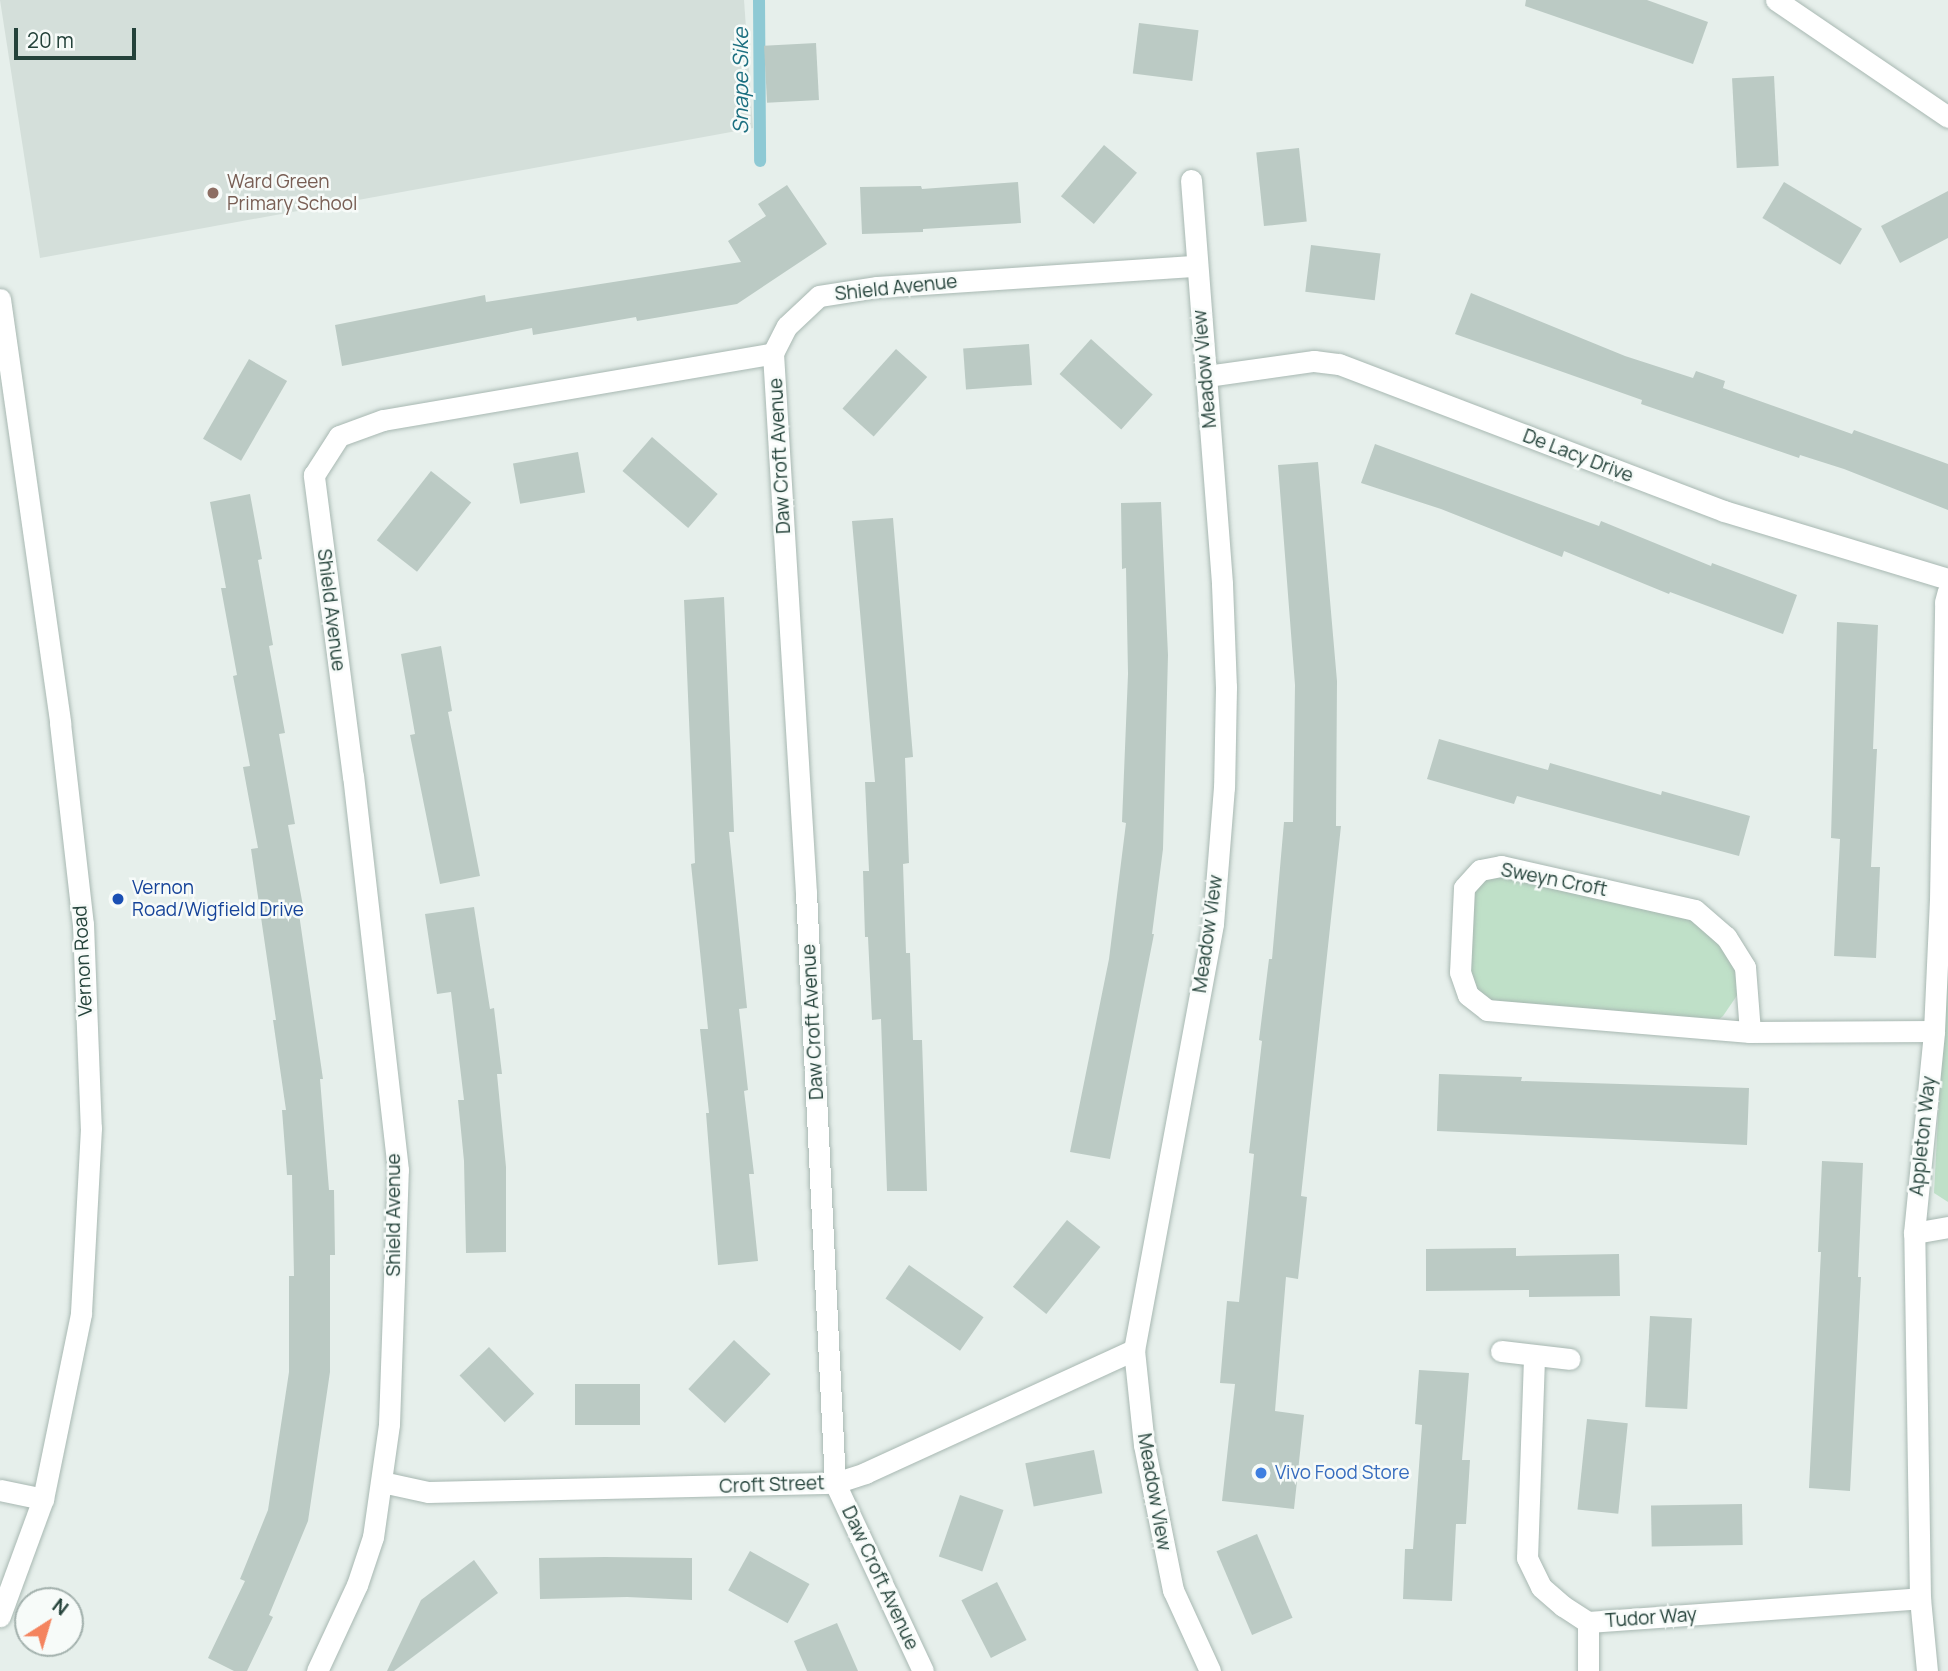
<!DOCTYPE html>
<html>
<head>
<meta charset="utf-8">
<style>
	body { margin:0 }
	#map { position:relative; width:1948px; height:1671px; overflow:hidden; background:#e6efeb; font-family:Manrope,sans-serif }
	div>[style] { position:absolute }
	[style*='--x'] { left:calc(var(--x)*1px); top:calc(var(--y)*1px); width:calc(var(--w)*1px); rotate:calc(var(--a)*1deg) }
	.built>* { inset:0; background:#d4dfda }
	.green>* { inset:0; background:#bfe0c8 }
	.stream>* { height:12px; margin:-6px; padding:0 6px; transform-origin:6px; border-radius:6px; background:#8ec9d4 }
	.building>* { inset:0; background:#bbcac4; transform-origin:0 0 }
	.roads { filter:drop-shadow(0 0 2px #a8b8b2) drop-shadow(0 0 2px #a8b8b2) }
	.street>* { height:21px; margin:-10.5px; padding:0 10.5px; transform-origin:10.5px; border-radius:10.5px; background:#fff }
	.secondary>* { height:21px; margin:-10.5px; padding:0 10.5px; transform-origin:10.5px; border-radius:10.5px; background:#fff }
	.dots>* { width:19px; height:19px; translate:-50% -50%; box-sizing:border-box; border:4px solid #f7fbf9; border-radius:50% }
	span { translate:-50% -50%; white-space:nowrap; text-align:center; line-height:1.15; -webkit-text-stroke:5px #f7fbf9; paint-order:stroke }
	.education-label { font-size:19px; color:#785e54 }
	.left { translate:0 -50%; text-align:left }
	.street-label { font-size:19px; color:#24423a }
	.transit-label { font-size:19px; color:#164399 }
	.shop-label { font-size:19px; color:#366cbe }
	.water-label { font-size:21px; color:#1c6f80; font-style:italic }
	.north { position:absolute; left:14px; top:1587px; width:70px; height:70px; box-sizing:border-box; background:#f7fbf9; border:2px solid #a3b1ad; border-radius:50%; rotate:37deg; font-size:19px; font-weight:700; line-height:28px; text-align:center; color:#24423a }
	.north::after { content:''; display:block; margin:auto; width:24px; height:32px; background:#f4845f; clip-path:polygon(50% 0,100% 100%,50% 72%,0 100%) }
	.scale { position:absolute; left:14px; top:28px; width:122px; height:32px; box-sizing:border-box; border:4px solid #24423a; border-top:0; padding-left:9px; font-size:21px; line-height:24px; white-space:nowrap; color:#24423a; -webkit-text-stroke:5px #f7fbf9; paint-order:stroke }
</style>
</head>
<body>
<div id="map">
	<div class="built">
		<div style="clip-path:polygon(0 0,744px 0,753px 128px,40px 258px)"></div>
	</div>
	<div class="green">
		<div style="clip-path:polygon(1480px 870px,1695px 910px,1745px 967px,1738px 994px,1723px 1016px,1707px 1029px,1487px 1010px,1468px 995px,1464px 888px)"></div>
		<div style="clip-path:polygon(1948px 929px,1948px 1202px,1934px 1193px)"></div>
	</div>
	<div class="stream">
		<div style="--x:759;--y:0;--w:161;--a:89.6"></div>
	</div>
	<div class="building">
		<div style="clip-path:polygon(1526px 0,1647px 0,1708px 22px,1693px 64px,1525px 6px)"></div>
		<div style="left:1139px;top:23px;width:60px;height:51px;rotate:7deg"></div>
		<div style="left:816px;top:43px;width:57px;height:52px;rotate:87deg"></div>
		<div style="left:1774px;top:76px;width:90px;height:42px;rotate:87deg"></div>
		<div style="left:1104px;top:145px;width:43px;height:67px;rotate:40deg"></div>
		<div style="left:1299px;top:148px;width:74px;height:43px;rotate:84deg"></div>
		<div style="clip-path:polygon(1018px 182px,1021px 223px,923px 229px,923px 232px,862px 234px,860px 187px,921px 186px,922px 189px)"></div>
		<div style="left:1784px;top:182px;width:91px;height:42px;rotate:31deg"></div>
		<div style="clip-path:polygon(787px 185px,827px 244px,737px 304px,637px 321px,636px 317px,533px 335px,532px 328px,342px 366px,335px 325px,485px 295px,486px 302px,741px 262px,728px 241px,766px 216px,758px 204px)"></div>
		<div style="clip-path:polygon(1948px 191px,1948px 238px,1900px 263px,1881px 226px)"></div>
		<div style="left:1311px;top:245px;width:70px;height:47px;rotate:7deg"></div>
		<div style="clip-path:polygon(1471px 293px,1625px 356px,1693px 378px,1696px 371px,1725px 381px,1723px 388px,1852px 434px,1854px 430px,1948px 464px,1948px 510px,1844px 469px,1800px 455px,1799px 458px,1641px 404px,1642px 400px,1455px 334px)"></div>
		<div style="left:1091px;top:339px;width:83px;height:47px;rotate:42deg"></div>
		<div style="left:1029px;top:344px;width:41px;height:66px;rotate:86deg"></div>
		<div style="left:896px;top:349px;width:42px;height:80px;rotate:42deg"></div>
		<div style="left:249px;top:359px;width:44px;height:92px;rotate:30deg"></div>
		<div style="left:652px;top:437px;width:87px;height:45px;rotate:41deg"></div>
		<div style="clip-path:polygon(1375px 444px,1599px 526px,1601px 521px,1711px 566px,1712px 563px,1797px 595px,1783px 634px,1670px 592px,1669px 594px,1564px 551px,1562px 557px,1441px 509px,1361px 483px)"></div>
		<div style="left:578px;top:452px;width:41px;height:66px;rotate:80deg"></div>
		<div style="clip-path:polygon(1318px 462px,1337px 681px,1336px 826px,1341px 826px,1301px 1196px,1307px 1197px,1298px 1279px,1286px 1277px,1275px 1411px,1304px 1415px,1294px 1509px,1222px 1501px,1235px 1384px,1220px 1383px,1227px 1301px,1239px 1302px,1254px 1154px,1249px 1153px,1262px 1041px,1259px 1040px,1269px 959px,1272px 959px,1284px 822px,1293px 822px,1295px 685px,1278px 465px)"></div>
		<div style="left:431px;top:471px;width:51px;height:88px;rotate:38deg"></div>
		<div style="clip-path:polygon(250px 494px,262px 559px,258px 560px,273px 645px,269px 646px,285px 733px,279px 734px,295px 824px,288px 825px,303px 906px,298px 907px,323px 1079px,320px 1079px,329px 1190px,334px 1190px,335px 1255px,330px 1255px,330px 1372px,308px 1521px,269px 1615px,273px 1617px,247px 1671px,234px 1671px,208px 1658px,245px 1581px,240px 1579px,268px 1510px,289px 1372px,289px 1276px,294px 1276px,292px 1175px,287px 1175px,282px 1110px,286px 1110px,273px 1020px,276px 1020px,251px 849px,258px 848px,243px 767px,250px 766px,233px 676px,237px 675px,221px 588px,226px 588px,210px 502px)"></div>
		<div style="clip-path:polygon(1161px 502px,1168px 655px,1163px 849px,1152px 934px,1154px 934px,1110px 1159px,1070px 1152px,1109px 959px,1126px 823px,1122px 822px,1128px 674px,1126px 568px,1122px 569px,1121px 503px)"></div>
		<div style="clip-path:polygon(893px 518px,913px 757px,905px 758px,909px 863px,903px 864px,906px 953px,910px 953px,913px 1040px,922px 1040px,927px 1191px,887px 1191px,881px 1019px,872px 1020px,868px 937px,865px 937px,863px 871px,869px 871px,865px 782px,875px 782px,852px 521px)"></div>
		<div style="clip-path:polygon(724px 597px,734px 832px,729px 832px,747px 1008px,739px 1009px,748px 1090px,744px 1091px,754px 1174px,749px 1174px,758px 1261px,718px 1265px,706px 1113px,709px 1113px,700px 1029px,708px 1029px,691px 864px,695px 863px,684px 600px)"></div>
		<div style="clip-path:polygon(1837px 622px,1878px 625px,1873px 749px,1877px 749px,1871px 867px,1880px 867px,1876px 958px,1834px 956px,1840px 839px,1831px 838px)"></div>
		<div style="clip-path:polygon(441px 646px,452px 711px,448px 712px,480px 876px,440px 884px,410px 735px,415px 734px,401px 654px)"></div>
		<div style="clip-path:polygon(1439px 739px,1548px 770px,1550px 763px,1661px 795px,1662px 791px,1750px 816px,1739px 856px,1517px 796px,1514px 804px,1427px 779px)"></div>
		<div style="clip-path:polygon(474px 907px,490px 1009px,494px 1008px,502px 1074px,497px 1074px,506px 1167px,506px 1252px,466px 1253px,464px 1161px,458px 1100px,464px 1100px,451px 992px,437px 994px,425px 914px)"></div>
		<div style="clip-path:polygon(1439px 1074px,1522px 1077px,1521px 1081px,1749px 1088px,1747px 1145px,1437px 1131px)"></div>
		<div style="clip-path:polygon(1822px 1161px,1863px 1163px,1858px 1277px,1861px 1277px,1850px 1491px,1809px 1488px,1821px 1252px,1818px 1252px)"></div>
		<div style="left:1067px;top:1220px;width:43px;height:86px;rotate:39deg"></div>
		<div style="clip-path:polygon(1516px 1248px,1516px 1256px,1619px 1254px,1620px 1296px,1529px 1297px,1529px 1290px,1426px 1291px,1426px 1249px)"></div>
		<div style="left:909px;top:1265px;width:91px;height:41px;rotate:35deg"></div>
		<div style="left:1650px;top:1316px;width:42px;height:91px;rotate:3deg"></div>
		<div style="left:734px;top:1340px;width:50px;height:67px;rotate:43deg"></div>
		<div style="left:489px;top:1347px;width:65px;height:41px;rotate:46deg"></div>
		<div style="clip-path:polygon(1419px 1370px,1469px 1373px,1462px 1460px,1470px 1460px,1466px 1524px,1456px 1524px,1452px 1601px,1403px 1599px,1405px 1549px,1413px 1549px,1422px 1425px,1415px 1424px)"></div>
		<div style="left:575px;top:1384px;width:65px;height:41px"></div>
		<div style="left:1587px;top:1419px;width:41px;height:91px;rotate:6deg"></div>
		<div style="left:1094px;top:1450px;width:44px;height:70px;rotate:79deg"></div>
		<div style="left:960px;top:1495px;width:46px;height:65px;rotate:19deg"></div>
		<div style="left:1742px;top:1504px;width:41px;height:91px;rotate:89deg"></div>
		<div style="left:1257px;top:1534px;width:91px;height:44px;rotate:67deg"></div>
		<div style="left:750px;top:1551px;width:68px;height:45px;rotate:29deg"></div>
		<div style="clip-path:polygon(605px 1557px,692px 1558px,692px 1600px,627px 1597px,540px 1599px,539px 1558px)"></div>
		<div style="clip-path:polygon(474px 1560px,498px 1593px,394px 1671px,387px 1671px,421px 1600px)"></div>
		<div style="left:997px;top:1582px;width:65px;height:40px;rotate:63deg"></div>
		<div style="clip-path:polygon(837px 1623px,858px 1671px,807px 1671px,794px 1641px)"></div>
	</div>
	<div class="roads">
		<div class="street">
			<div style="--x:1776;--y:0;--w:208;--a:34.2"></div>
			<div style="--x:1191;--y:180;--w:405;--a:85.6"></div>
			<div style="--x:1222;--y:584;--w:103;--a:87.8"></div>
			<div style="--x:1226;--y:687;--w:100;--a:91.1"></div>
			<div style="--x:1224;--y:787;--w:137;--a:94.6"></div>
			<div style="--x:1213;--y:924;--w:433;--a:100.5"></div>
			<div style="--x:1134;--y:1350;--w:96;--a:84"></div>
			<div style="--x:1144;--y:1445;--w:148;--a:78.7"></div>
			<div style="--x:1173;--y:1590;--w:89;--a:65.4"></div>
			<div style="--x:1207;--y:376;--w:108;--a:-8"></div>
			<div style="--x:1314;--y:361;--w:25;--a:7"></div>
			<div style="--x:1339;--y:364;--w:412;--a:20.9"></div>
			<div style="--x:1724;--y:511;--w:234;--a:16.9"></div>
			<div style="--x:1750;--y:1032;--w:65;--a:-94.4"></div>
			<div style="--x:1745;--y:967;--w:36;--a:-122"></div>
			<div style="--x:1726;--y:937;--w:41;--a:-138.9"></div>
			<div style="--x:1695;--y:910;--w:199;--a:-167.2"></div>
			<div style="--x:1501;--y:866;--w:21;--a:169"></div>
			<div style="--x:1480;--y:870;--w:24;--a:132"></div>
			<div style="--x:1464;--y:888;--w:84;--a:92.7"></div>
			<div style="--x:1460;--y:972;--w:24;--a:71"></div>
			<div style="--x:1468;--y:995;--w:24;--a:38"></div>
			<div style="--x:1487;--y:1010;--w:264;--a:4.8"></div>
			<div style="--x:1750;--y:1032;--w:184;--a:-0.3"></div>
			<div style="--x:1914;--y:1233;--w:35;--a:-10"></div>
			<div style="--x:1501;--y:1351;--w:69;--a:6.6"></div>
			<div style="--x:1534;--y:1358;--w:200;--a:92"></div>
			<div style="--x:1527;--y:1558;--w:32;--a:64"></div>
			<div style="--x:1541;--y:1587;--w:29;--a:41"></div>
			<div style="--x:1563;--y:1606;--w:30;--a:33"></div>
			<div style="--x:1588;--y:1622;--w:333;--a:-4.1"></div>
			<div style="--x:382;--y:1482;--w:47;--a:12.3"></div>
			<div style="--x:428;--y:1492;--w:407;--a:-1.3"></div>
			<div style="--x:835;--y:1483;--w:32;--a:-18"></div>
			<div style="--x:865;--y:1473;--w:296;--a:-24.6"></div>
			<div style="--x:0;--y:1490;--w:44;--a:11.8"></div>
			<div style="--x:1588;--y:1622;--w:49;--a:90"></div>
			<div style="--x:317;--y:1671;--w:95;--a:-65.1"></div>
			<div style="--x:357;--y:1585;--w:51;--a:-71.6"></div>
			<div style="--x:373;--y:1537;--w:114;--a:-81.9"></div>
			<div style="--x:389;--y:1424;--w:254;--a:-88"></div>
			<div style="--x:398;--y:1170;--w:396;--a:-96.5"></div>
			<div style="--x:353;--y:777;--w:305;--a:-97.4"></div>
			<div style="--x:314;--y:475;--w:46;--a:-57.3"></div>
			<div style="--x:339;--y:436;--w:47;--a:-20"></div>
			<div style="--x:383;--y:420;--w:396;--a:-9.7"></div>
			<div style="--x:923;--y:1671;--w:208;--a:-115.1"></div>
			<div style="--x:835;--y:1483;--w:591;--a:-92.81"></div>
			<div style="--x:806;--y:893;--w:541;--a:-93.5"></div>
			<div style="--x:773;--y:353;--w:30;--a:-63"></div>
			<div style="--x:787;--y:326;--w:44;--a:-43.2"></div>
			<div style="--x:819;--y:296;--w:59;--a:-8.8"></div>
			<div style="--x:877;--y:287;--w:320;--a:-3.8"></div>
			<div style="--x:1927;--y:1671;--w:73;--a:-95.5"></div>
			<div style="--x:1920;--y:1598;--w:365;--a:-90.9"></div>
			<div style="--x:1914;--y:1233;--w:203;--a:-84.3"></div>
			<div style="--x:1934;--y:1031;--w:131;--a:-87.4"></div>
			<div style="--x:1940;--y:900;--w:298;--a:-89"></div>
			<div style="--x:1945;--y:602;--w:11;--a:-75"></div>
		</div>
		<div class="secondary">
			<div style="--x:0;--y:299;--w:428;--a:81.9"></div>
			<div style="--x:60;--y:723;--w:202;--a:83.5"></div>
			<div style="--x:83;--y:924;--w:204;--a:87.8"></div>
			<div style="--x:91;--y:1128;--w:186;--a:93.1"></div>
			<div style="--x:81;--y:1314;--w:189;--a:101.6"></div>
			<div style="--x:43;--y:1499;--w:125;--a:110.2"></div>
		</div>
	</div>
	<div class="dots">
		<div style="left:213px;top:193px;background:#8d6e63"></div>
		<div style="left:118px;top:899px;background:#1a4fb4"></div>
		<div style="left:1261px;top:1473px;background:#3f7fe0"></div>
	</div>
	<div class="education-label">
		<span class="left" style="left:227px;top:193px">Ward Green<br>Primary School</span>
	</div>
	<div class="street-label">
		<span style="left:896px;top:288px;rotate:-6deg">Shield Avenue</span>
		<span style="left:1205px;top:369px;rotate:-95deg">Meadow View</span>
		<span style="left:780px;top:456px;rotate:-93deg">Daw Croft Avenue</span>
		<span style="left:1578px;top:456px;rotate:21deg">De Lacy Drive</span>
		<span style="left:331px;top:610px;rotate:83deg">Shield Avenue</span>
		<span style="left:1554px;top:880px;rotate:11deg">Sweyn Croft</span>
		<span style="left:1208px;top:934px;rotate:-82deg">Meadow View</span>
		<span style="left:83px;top:961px;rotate:-93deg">Vernon Road</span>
		<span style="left:813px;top:1022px;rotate:-93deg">Daw Croft Avenue</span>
		<span style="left:1923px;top:1136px;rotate:-84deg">Appleton Way</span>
		<span style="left:394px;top:1215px;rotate:-90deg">Shield Avenue</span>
		<span style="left:772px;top:1485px;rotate:-2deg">Croft Street</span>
		<span style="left:1154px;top:1492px;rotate:80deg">Meadow View</span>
		<span style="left:880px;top:1578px;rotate:65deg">Daw Croft Avenue</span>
		<span style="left:1651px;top:1618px;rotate:-4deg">Tudor Way</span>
	</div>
	<div class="transit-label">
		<span class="left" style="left:132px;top:899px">Vernon<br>Road/Wigfield Drive</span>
	</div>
	<div class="shop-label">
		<span class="left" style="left:1275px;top:1473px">Vivo Food Store</span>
	</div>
	<div class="water-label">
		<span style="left:740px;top:81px;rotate:-90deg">Snape Sike</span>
	</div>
	<div class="north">N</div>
	<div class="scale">20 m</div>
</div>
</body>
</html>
